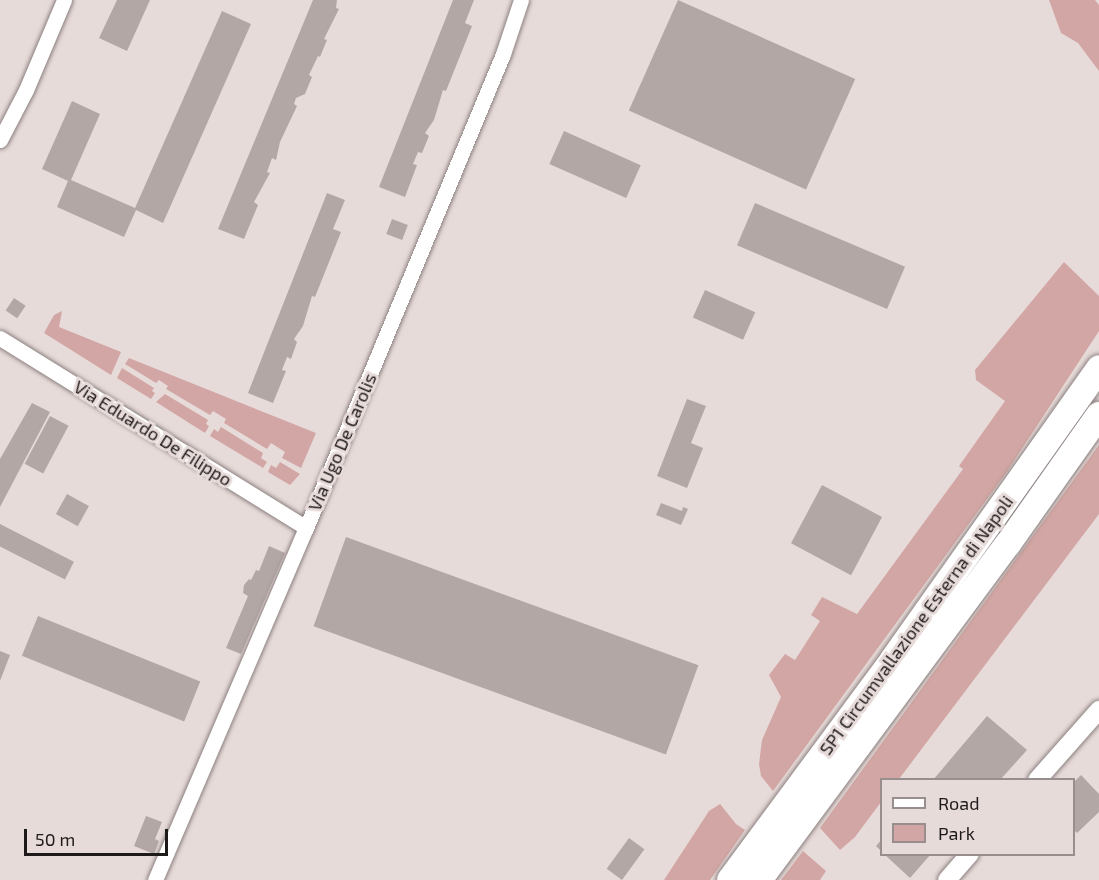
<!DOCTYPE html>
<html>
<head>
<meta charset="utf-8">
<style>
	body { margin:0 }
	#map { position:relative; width:1099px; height:880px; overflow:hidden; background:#e7dbda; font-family:"Exo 2",sans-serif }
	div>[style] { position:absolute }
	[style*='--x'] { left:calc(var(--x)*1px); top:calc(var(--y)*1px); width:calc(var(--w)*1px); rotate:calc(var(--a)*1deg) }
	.green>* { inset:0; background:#d2a6a4 }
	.building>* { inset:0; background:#b3a7a6; transform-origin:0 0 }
	.roads { filter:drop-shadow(0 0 2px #8b807f) drop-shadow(0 0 2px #8b807f) }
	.minor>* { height:15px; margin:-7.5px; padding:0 7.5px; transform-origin:7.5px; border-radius:7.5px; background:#fff }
	.tertiary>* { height:18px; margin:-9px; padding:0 9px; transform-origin:9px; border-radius:9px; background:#fff }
	.trunk>* { height:26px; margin:-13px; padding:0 13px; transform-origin:13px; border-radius:13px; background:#fff }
	span { translate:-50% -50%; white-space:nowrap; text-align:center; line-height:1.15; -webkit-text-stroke:6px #e7dbda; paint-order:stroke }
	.street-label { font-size:18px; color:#1e1a19 }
	.legend { position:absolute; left:880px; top:778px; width:195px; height:78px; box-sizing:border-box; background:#e7dbda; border:2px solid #978e8d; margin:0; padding:8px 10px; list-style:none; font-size:18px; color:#1e1a19 }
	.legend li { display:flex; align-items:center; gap:12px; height:30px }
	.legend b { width:30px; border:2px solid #978e8d }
	.scale { position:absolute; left:24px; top:829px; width:144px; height:27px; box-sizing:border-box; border:3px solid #1e1a19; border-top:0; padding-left:8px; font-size:18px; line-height:21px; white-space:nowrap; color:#1e1a19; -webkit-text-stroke:4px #e7dbda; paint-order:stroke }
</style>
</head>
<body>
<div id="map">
	<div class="green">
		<div style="clip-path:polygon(1049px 0,1095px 0,1099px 5px,1099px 71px,1078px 43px,1061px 33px)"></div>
		<div style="clip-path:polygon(1064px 262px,1099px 296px,1099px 331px,1006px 473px,773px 791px,761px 776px,759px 764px,762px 740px,781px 697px,769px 675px,785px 654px,795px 660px,820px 621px,811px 615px,822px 597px,857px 614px,963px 469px,959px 466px,1005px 401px,976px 380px,975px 370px)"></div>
		<div style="clip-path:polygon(62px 311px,59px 327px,121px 352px,111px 375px,44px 333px,54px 315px)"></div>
		<div style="clip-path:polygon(129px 358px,316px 433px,301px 468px,282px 458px,285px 452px,271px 443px,267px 449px,224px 423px,226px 419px,213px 411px,210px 415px,166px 389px,168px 386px,159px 380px,156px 383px,125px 364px)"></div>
		<div style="clip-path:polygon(122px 368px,154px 388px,152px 391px,155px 393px,151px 399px,117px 378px)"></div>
		<div style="clip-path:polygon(165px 394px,208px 420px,206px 424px,209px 426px,205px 433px,156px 402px)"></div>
		<div style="clip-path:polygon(221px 427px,263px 453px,261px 458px,267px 462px,263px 468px,210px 436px,214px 429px,218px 432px)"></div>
		<div style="clip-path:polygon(1099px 445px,1099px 514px,899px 779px,882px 780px,881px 802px,855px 837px,840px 850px,820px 828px)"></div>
		<div style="clip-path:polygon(280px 462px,300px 474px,290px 485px,268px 472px,271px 465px,276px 468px)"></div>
		<div style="clip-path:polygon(720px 804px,736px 824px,745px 830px,710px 880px,664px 880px,709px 811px)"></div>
		<div style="clip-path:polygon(803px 851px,826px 871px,820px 880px,781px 880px)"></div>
	</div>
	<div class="building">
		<div style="clip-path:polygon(117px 0,150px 0,127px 51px,99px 38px)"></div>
		<div style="clip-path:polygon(313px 0,337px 0,336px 8px,339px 9px,324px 39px,327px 40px,320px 57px,318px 56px,309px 75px,312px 77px,305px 94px,296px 98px,294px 104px,297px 106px,280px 142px,276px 160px,272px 158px,267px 172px,270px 173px,254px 202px,258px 205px,244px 239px,218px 229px)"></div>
		<div style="clip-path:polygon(453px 0,474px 0,465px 23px,472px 26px,446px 91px,443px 90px,434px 120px,425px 133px,429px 136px,422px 153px,418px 152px,413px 164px,417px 165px,405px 197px,379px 187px)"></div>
		<div style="left:678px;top:0;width:194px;height:121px;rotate:24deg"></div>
		<div style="clip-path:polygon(222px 11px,251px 24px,163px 223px,136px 210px,124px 237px,57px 207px,68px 181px,42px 169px,72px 101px,100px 114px,71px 180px,135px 208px)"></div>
		<div style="left:564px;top:131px;width:84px;height:36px;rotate:24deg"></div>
		<div style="clip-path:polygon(327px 193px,345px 200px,333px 229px,341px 232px,315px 297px,312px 296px,303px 326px,294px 339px,297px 342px,291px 359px,287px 357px,282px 370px,286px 371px,273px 403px,248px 393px)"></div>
		<div style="left:755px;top:203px;width:163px;height:46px;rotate:23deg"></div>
		<div style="left:392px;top:219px;width:17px;height:16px;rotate:21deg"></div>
		<div style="left:705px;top:290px;width:55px;height:30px;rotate:24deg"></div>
		<div style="left:14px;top:298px;width:14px;height:15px;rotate:34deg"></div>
		<div style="clip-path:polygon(687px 399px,706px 406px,691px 443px,703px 448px,687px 488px,657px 476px)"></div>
		<div style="clip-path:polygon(32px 403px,50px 412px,0 507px,0 459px)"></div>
		<div style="left:50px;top:416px;width:21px;height:54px;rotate:28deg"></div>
		<div style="left:822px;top:485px;width:68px;height:66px;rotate:28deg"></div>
		<div style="left:67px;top:494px;width:25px;height:23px;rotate:29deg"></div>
		<div style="clip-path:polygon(661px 503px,682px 511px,683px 507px,688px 509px,681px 525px,656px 515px)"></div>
		<div style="left:0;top:524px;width:83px;height:20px;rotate:27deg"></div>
		<div style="left:346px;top:537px;width:375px;height:95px;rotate:20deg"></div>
		<div style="clip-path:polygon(269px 546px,285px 553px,241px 654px,226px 648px,248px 596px,243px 593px,244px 585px,249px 579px,251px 580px,256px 570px,259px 571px)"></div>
		<div style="left:38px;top:616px;width:175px;height:43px;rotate:22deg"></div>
		<div style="clip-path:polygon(0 651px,10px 655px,0 681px)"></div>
		<div style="clip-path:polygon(987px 716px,1027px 750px,1000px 780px,933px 780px)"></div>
		<div style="clip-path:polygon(1081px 775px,1099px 794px,1099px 812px,1077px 833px,1074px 830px,1074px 782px)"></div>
		<div style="clip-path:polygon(146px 816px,162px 822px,155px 839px,159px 841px,154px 854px,134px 846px)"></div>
		<div style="left:629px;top:838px;width:19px;height:38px;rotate:36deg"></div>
		<div style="clip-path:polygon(882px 839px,882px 852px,876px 846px)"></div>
		<div style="clip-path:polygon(884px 854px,931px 854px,910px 878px)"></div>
	</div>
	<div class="roads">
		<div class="minor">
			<div style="--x:0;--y:140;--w:56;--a:-62.5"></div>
			<div style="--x:26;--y:90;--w:98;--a:-67.1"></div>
			<div style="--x:0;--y:338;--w:360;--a:31.8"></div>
			<div style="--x:155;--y:880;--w:383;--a:-66.8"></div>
			<div style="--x:306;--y:528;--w:513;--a:-67.43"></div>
			<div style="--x:503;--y:54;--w:57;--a:-71.6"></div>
		</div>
		<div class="tertiary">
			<div style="--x:1037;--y:780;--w:94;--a:-48.5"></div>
			<div style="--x:947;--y:880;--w:35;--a:-49"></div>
		</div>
		<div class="trunk">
			<div style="--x:730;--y:880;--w:276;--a:-53.5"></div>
			<div style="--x:894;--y:658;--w:355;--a:-54.7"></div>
			<div style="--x:759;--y:880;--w:418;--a:-53.5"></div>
			<div style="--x:1008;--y:544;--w:158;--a:-54.8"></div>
		</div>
	</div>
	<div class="street-label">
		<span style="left:153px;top:433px;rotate:32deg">Via Eduardo De Filippo</span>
		<span style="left:342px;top:442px;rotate:-67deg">Via Ugo De Carolis</span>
		<span style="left:916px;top:625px;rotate:-54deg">SP1 Circumvallazione Esterna di Napoli</span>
	</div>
	<ul class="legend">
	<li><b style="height:8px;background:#fff"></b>Road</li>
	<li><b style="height:16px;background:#d2a6a4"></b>Park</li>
	</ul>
	<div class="scale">50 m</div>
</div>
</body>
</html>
